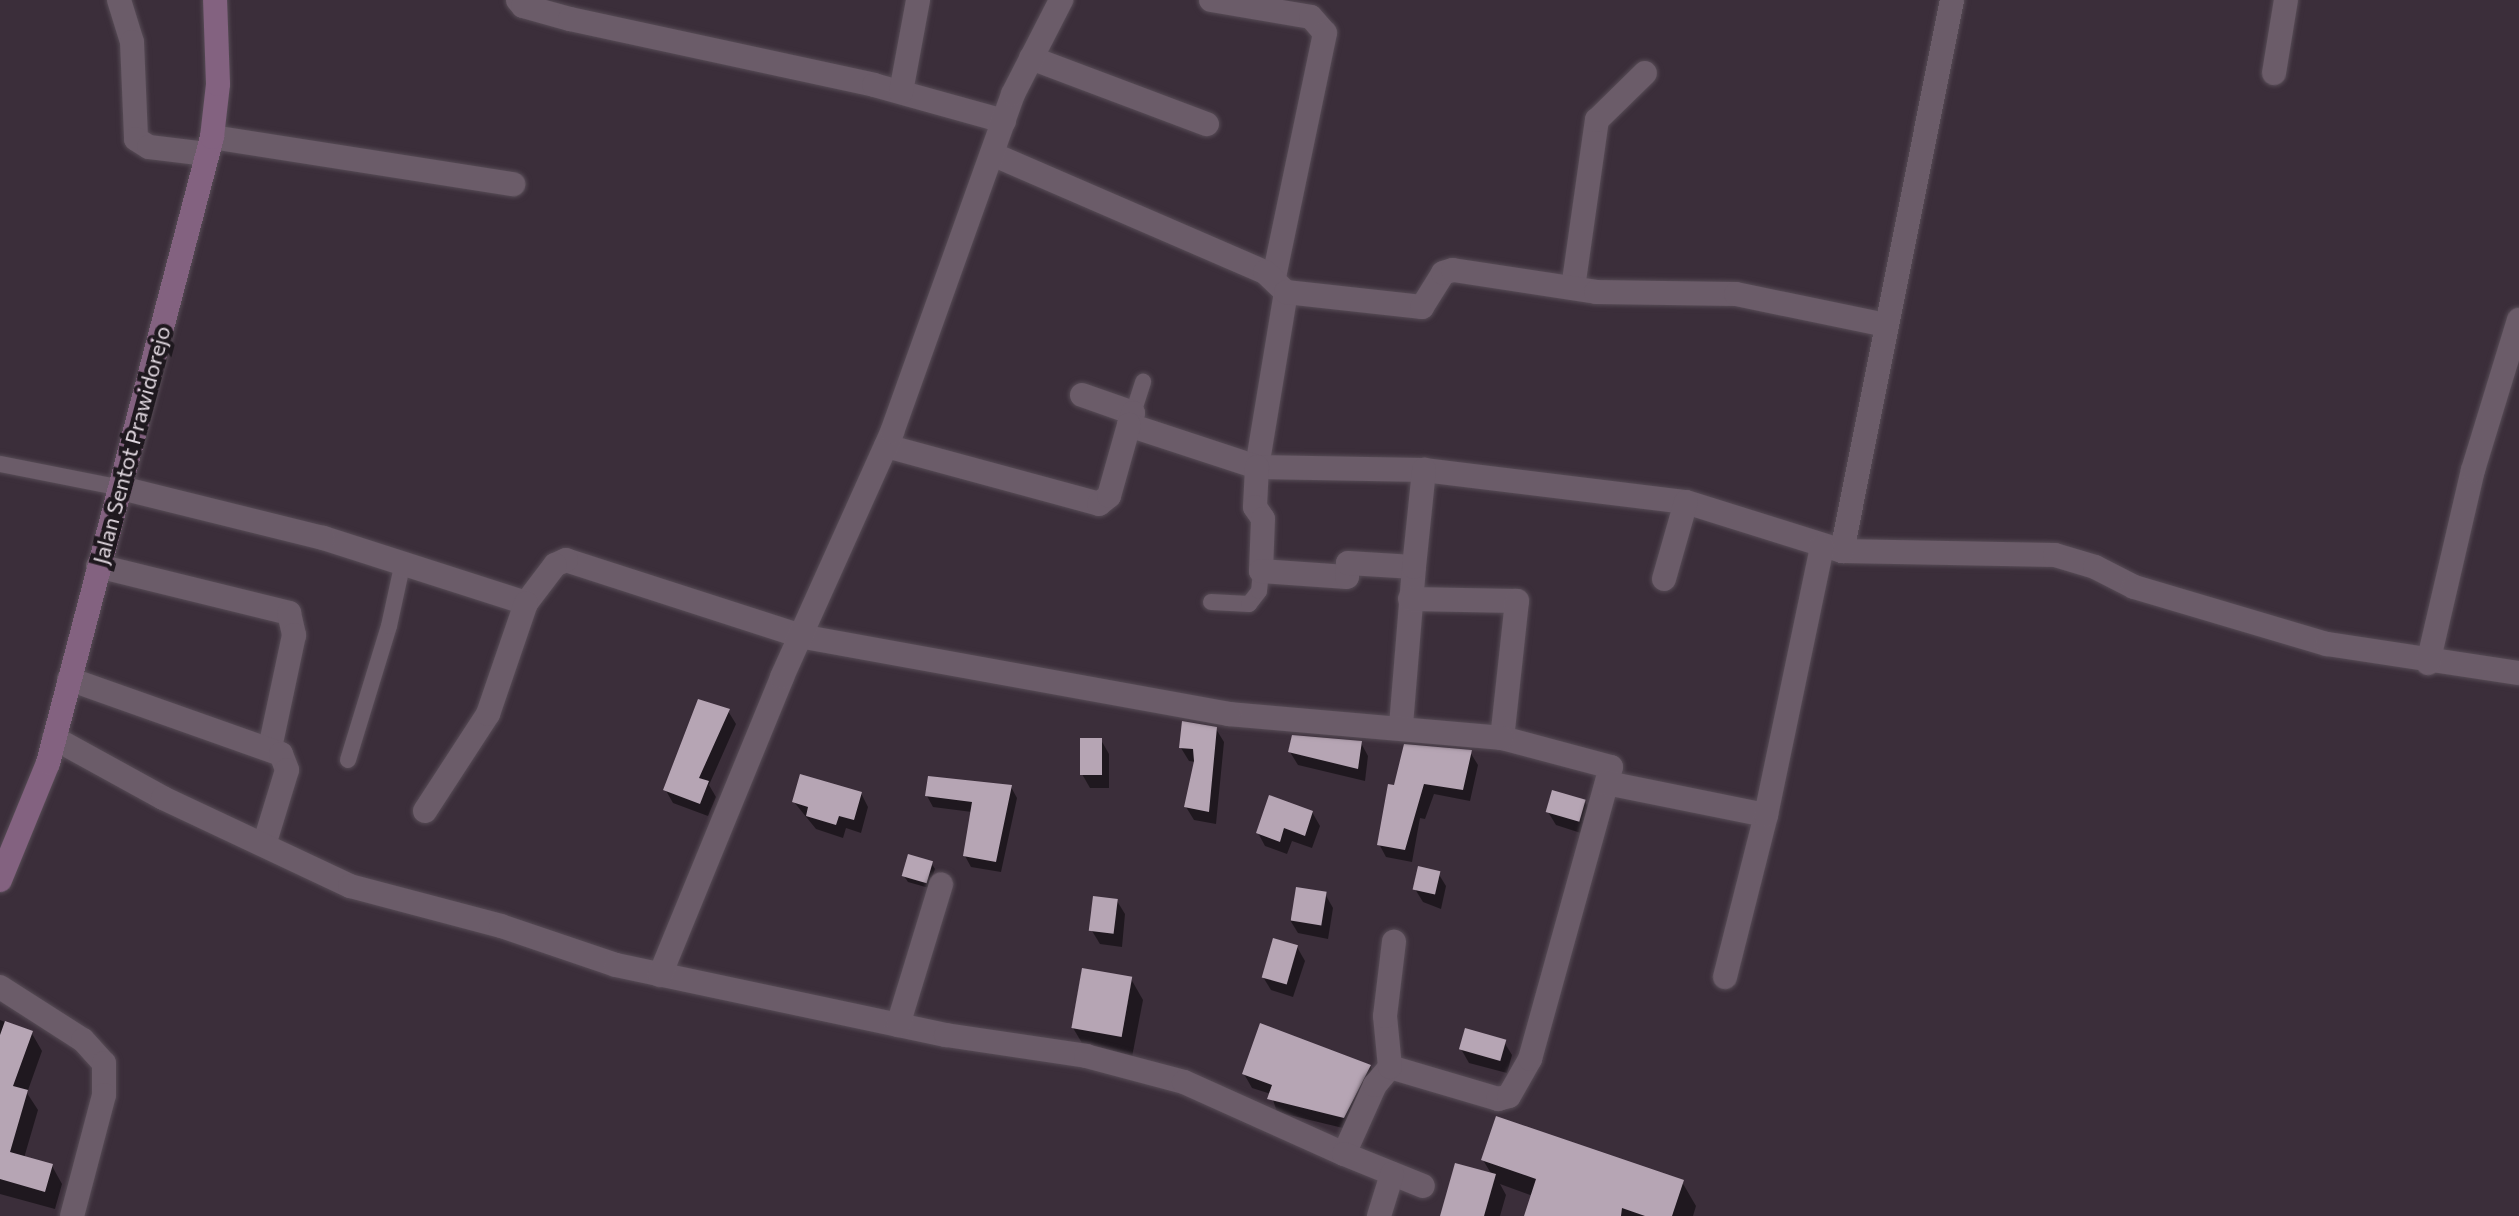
<!DOCTYPE html>
<html>
<head>
<meta charset="utf-8">
<style>
	body { margin:0 }
	#map { position:relative; width:2519px; height:1216px; overflow:hidden; background:#3b2e3a; font-family:Commissioner,sans-serif }
	div>[style] { position:absolute }
	[style*='--x'] { left:calc(var(--x)*1px); top:calc(var(--y)*1px); width:calc(var(--w)*1px); rotate:calc(var(--a)*1deg) }
	.shadow>* { inset:0; background:#0007 }
	.building>* { inset:0; background:#b6a5b4; transform-origin:0 0 }
	.roads { filter:drop-shadow(0 0 2px #574c56) drop-shadow(0 0 2px #574c56) }
	.service>* { height:16px; margin:-8px; padding:0 8px; transform-origin:8px; border-radius:8px; background:#6b5c69 }
	.minor>* { height:24px; margin:-12px; padding:0 12px; transform-origin:12px; border-radius:12px; background:#6b5c69 }
	.secondary>* { height:24px; margin:-12px; padding:0 12px; transform-origin:12px; border-radius:12px; background:#836280 }
	span { translate:-50% -50%; white-space:nowrap; text-align:center; line-height:1.15; -webkit-text-stroke:8px #1e181e; paint-order:stroke }
	.street-label { font-size:22px; color:#e0d7df }
</style>
</head>
<body>
<div id="map">
	<div class="shadow">
		<div style="clip-path:polygon(728px 711px,736px 724px,709px 785px,716px 797px,708px 816px,673px 803px,665px 789px)"></div>
		<div style="clip-path:polygon(1216px 729px,1224px 742px,1216px 824px,1194px 820px,1186px 807px,1196px 762px,1189px 761px,1181px 748px)"></div>
		<div style="clip-path:polygon(1101px 740px,1109px 754px,1109px 788px,1090px 788px,1082px 774px)"></div>
		<div style="clip-path:polygon(1361px 743px,1368px 756px,1365px 781px,1298px 765px,1290px 752px)"></div>
		<div style="clip-path:polygon(1470px 752px,1478px 765px,1470px 801px,1434px 794px,1425px 819px,1420px 818px,1412px 862px,1386px 857px,1379px 844px,1396px 788px)"></div>
		<div style="clip-path:polygon(1011px 787px,1017px 798px,1001px 872px,971px 867px,965px 856px,972px 812px,933px 807px,927px 796px)"></div>
		<div style="clip-path:polygon(861px 793px,868px 807px,861px 833px,846px 828px,843px 838px,816px 829px,794px 802px)"></div>
		<div style="clip-path:polygon(1585px 802px,1593px 815px,1587px 835px,1556px 825px,1548px 812px)"></div>
		<div style="clip-path:polygon(1312px 812px,1320px 826px,1312px 848px,1292px 841px,1287px 854px,1265px 846px,1258px 833px)"></div>
		<div style="clip-path:polygon(931px 863px,935px 869px,929px 888px,908px 882px,904px 876px)"></div>
		<div style="clip-path:polygon(1438px 873px,1446px 886px,1441px 909px,1423px 902px,1415px 889px)"></div>
		<div style="clip-path:polygon(1325px 894px,1333px 908px,1328px 939px,1298px 933px,1290px 920px)"></div>
		<div style="clip-path:polygon(1117px 901px,1125px 914px,1122px 947px,1100px 944px,1092px 931px)"></div>
		<div style="clip-path:polygon(1297px 947px,1305px 961px,1293px 997px,1271px 990px,1263px 977px)"></div>
		<div style="clip-path:polygon(1131px 979px,1143px 1000px,1132px 1057px,1085px 1048px,1073px 1028px)"></div>
		<div style="clip-path:polygon(0 1020px,31px 1032px,42px 1051px,27px 1093px,38px 1110px,24px 1158px,52px 1166px,62px 1184px,55px 1209px,0 1194px)"></div>
		<div style="clip-path:polygon(1504px 1042px,1512px 1055px,1507px 1073px,1469px 1063px,1461px 1049px)"></div>
		<div style="clip-path:polygon(1370px 1066px,1378px 1080px,1351px 1130px,1277px 1112px,1271px 1094px,1252px 1088px,1244px 1074px)"></div>
		<div style="clip-path:polygon(1483px 1160px,1682px 1182px,1696px 1206px,1693px 1216px,1526px 1216px,1533px 1196px,1500px 1184px,1506px 1195px,1500px 1216px,1442px 1216px,1492px 1175px)"></div>
	</div>
	<div class="building">
		<div style="clip-path:polygon(698px 699px,730px 709px,699px 778px,709px 781px,700px 804px,663px 790px)"></div>
		<div style="clip-path:polygon(1182px 721px,1217px 727px,1209px 812px,1184px 807px,1194px 761px,1193px 749px,1179px 748px)"></div>
		<div style="clip-path:polygon(1292px 735px,1362px 741px,1358px 769px,1288px 752px)"></div>
		<div style="left:1080px;top:738px;width:22px;height:37px"></div>
		<div style="clip-path:polygon(1404px 744px,1472px 750px,1463px 790px,1424px 784px,1405px 850px,1377px 845px,1388px 784px,1394px 785px)"></div>
		<div style="clip-path:polygon(800px 774px,862px 792px,854px 820px,839px 816px,836px 825px,806px 816px,808px 807px,792px 802px)"></div>
		<div style="clip-path:polygon(928px 776px,1012px 785px,996px 862px,963px 856px,972px 802px,925px 796px)"></div>
		<div style="left:1552px;top:790px;width:35px;height:23px;rotate:16deg"></div>
		<div style="clip-path:polygon(1269px 795px,1313px 811px,1305px 836px,1284px 828px,1280px 842px,1256px 833px)"></div>
		<div style="left:908px;top:854px;width:26px;height:23px;rotate:16deg"></div>
		<div style="left:1418px;top:866px;width:23px;height:24px;rotate:13deg"></div>
		<div style="left:1296px;top:887px;width:31px;height:34px;rotate:9deg"></div>
		<div style="left:1093px;top:896px;width:25px;height:35px;rotate:7deg"></div>
		<div style="left:1273px;top:938px;width:26px;height:41px;rotate:16deg"></div>
		<div style="left:1082px;top:968px;width:51px;height:61px;rotate:10deg"></div>
		<div style="clip-path:polygon(5px 1021px,33px 1031px,13px 1086px,28px 1090px,10px 1152px,53px 1164px,45px 1192px,0 1179px,0 1035px)"></div>
		<div style="clip-path:polygon(1260px 1023px,1371px 1065px,1344px 1118px,1267px 1099px,1272px 1085px,1242px 1074px)"></div>
		<div style="left:1465px;top:1028px;width:43px;height:22px;rotate:16deg"></div>
		<div style="clip-path:polygon(1496px 1116px,1684px 1180px,1672px 1216px,1645px 1216px,1622px 1208px,1621px 1216px,1524px 1216px,1536px 1179px,1481px 1160px)"></div>
		<div style="clip-path:polygon(1455px 1163px,1496px 1174px,1484px 1216px,1440px 1216px)"></div>
	</div>
	<div class="roads">
		<div class="service">
			<div style="--x:1133;--y:413;--w:33;--a:-72"></div>
			<div style="--x:0;--y:464;--w:123;--a:11.2"></div>
			<div style="--x:1211;--y:602;--w:38;--a:3"></div>
			<div style="--x:1249;--y:604;--w:16;--a:-52"></div>
			<div style="--x:1259;--y:591;--w:20;--a:-84"></div>
			<div style="--x:348;--y:760;--w:140;--a:-73"></div>
			<div style="--x:389;--y:626;--w:66;--a:-77.7"></div>
		</div>
		<div class="minor">
			<div style="--x:119;--y:0;--w:44;--a:72.8"></div>
			<div style="--x:132;--y:42;--w:97;--a:87.6"></div>
			<div style="--x:136;--y:139;--w:15;--a:32"></div>
			<div style="--x:149;--y:147;--w:58;--a:6.9"></div>
			<div style="--x:518;--y:0;--w:8;--a:50"></div>
			<div style="--x:523;--y:6;--w:49;--a:15.5"></div>
			<div style="--x:570;--y:19;--w:311;--a:12.2"></div>
			<div style="--x:874;--y:85;--w:135;--a:15.5"></div>
			<div style="--x:1211;--y:0;--w:101;--a:9.6"></div>
			<div style="--x:1311;--y:17;--w:21;--a:49"></div>
			<div style="--x:1325;--y:33;--w:250;--a:101.8"></div>
			<div style="--x:1031;--y:58;--w:188;--a:20.6"></div>
			<div style="--x:2274;--y:73;--w:74;--a:-80.7"></div>
			<div style="--x:901;--y:92;--w:94;--a:-79.5"></div>
			<div style="--x:212;--y:137;--w:305;--a:8.9"></div>
			<div style="--x:992;--y:154;--w:297;--a:23.4"></div>
			<div style="--x:1265;--y:272;--w:29;--a:44"></div>
			<div style="--x:1286;--y:292;--w:177;--a:99.4"></div>
			<div style="--x:1257;--y:467;--w:167;--a:1"></div>
			<div style="--x:1424;--y:470;--w:264;--a:7"></div>
			<div style="--x:1686;--y:502;--w:164;--a:17.4"></div>
			<div style="--x:1842;--y:551;--w:213;--a:1.1"></div>
			<div style="--x:2055;--y:555;--w:42;--a:16.7"></div>
			<div style="--x:2095;--y:567;--w:44;--a:27.1"></div>
			<div style="--x:2134;--y:587;--w:201;--a:16.5"></div>
			<div style="--x:2327;--y:644;--w:194;--a:8.6"></div>
			<div style="--x:1573;--y:288;--w:170;--a:-81.9"></div>
			<div style="--x:1597;--y:120;--w:67;--a:-44.4"></div>
			<div style="--x:1286;--y:292;--w:137;--a:6.3"></div>
			<div style="--x:1422;--y:307;--w:40;--a:-58"></div>
			<div style="--x:1443;--y:273;--w:10;--a:-17"></div>
			<div style="--x:1453;--y:270;--w:145;--a:8.7"></div>
			<div style="--x:1596;--y:292;--w:140;--a:0.8"></div>
			<div style="--x:1736;--y:294;--w:153;--a:11.7"></div>
			<div style="--x:1082;--y:395;--w:54;--a:19.4"></div>
			<div style="--x:1133;--y:413;--w:13;--a:108"></div>
			<div style="--x:1129;--y:425;--w:135;--a:18.2"></div>
			<div style="--x:1257;--y:467;--w:40;--a:92.9"></div>
			<div style="--x:1255;--y:507;--w:14;--a:56"></div>
			<div style="--x:1263;--y:519;--w:52;--a:92.2"></div>
			<div style="--x:1261;--y:571;--w:86;--a:4"></div>
			<div style="--x:1347;--y:577;--w:14;--a:-86"></div>
			<div style="--x:1348;--y:563;--w:66;--a:3.5"></div>
			<div style="--x:1414;--y:567;--w:160;--a:94.7"></div>
			<div style="--x:886;--y:446;--w:221;--a:15.2"></div>
			<div style="--x:1099;--y:504;--w:13;--a:-39"></div>
			<div style="--x:1109;--y:496;--w:74;--a:-74.3"></div>
			<div style="--x:1842;--y:551;--w:562;--a:-78.71"></div>
			<div style="--x:98;--y:566;--w:197;--a:13.8"></div>
			<div style="--x:289;--y:613;--w:23;--a:77"></div>
			<div style="--x:294;--y:635;--w:116;--a:102"></div>
			<div style="--x:1414;--y:567;--w:98;--a:-84.1"></div>
			<div style="--x:1664;--y:579;--w:80;--a:-74.1"></div>
			<div style="--x:1410;--y:599;--w:107;--a:1.1"></div>
			<div style="--x:1517;--y:601;--w:138;--a:96.2"></div>
			<div style="--x:2428;--y:663;--w:198;--a:-76.9"></div>
			<div style="--x:2473;--y:470;--w:157;--a:-73"></div>
			<div style="--x:69;--y:679;--w:225;--a:19.5"></div>
			<div style="--x:281;--y:754;--w:17;--a:69"></div>
			<div style="--x:287;--y:770;--w:78;--a:107"></div>
			<div style="--x:54;--y:738;--w:124;--a:28.8"></div>
			<div style="--x:163;--y:798;--w:207;--a:25.2"></div>
			<div style="--x:350;--y:886;--w:156;--a:14.8"></div>
			<div style="--x:501;--y:926;--w:121;--a:18.7"></div>
			<div style="--x:616;--y:965;--w:337;--a:12"></div>
			<div style="--x:946;--y:1035;--w:142;--a:8.5"></div>
			<div style="--x:1086;--y:1056;--w:101;--a:14.9"></div>
			<div style="--x:1184;--y:1082;--w:175;--a:24.2"></div>
			<div style="--x:1344;--y:1154;--w:76;--a:-65.8"></div>
			<div style="--x:1375;--y:1085;--w:23;--a:-50"></div>
			<div style="--x:1390;--y:1067;--w:113;--a:16.5"></div>
			<div style="--x:1498;--y:1099;--w:11;--a:-15"></div>
			<div style="--x:1509;--y:1096;--w:43;--a:-60.4"></div>
			<div style="--x:1530;--y:1059;--w:303;--a:-74.5"></div>
			<div style="--x:1611;--y:767;--w:113;--a:-165.1"></div>
			<div style="--x:1502;--y:738;--w:274;--a:-175"></div>
			<div style="--x:1229;--y:714;--w:435;--a:-169.7"></div>
			<div style="--x:801;--y:636;--w:247;--a:-162.1"></div>
			<div style="--x:566;--y:560;--w:12;--a:156"></div>
			<div style="--x:555;--y:565;--w:48;--a:127.3"></div>
			<div style="--x:526;--y:603;--w:213;--a:-162.2"></div>
			<div style="--x:323;--y:538;--w:208;--a:-166.1"></div>
			<div style="--x:1607;--y:783;--w:162;--a:11.4"></div>
			<div style="--x:425;--y:811;--w:116;--a:-57"></div>
			<div style="--x:488;--y:714;--w:117;--a:-71.1"></div>
			<div style="--x:660;--y:975;--w:322;--a:-67.7"></div>
			<div style="--x:782;--y:677;--w:269;--a:-65.8"></div>
			<div style="--x:892;--y:432;--w:359;--a:-70.3"></div>
			<div style="--x:1013;--y:94;--w:106;--a:-62.9"></div>
			<div style="--x:1725;--y:977;--w:167;--a:-75.8"></div>
			<div style="--x:1766;--y:815;--w:274;--a:-78.2"></div>
			<div style="--x:0;--y:987;--w:98;--a:32.6"></div>
			<div style="--x:83;--y:1040;--w:31;--a:48"></div>
			<div style="--x:104;--y:1063;--w:32;--a:90"></div>
			<div style="--x:104;--y:1095;--w:125;--a:104.8"></div>
			<div style="--x:898;--y:1025;--w:147;--a:-73"></div>
			<div style="--x:1390;--y:1067;--w:51;--a:-95.6"></div>
			<div style="--x:1385;--y:1016;--w:75;--a:-83.1"></div>
			<div style="--x:1344;--y:1154;--w:85;--a:22.1"></div>
			<div style="--x:1379;--y:1216;--w:44;--a:-72.8"></div>
		</div>
		<div class="secondary">
			<div style="--x:0;--y:880;--w:126;--a:-67.7"></div>
			<div style="--x:48;--y:763;--w:647;--a:-75.32"></div>
			<div style="--x:212;--y:137;--w:53;--a:-83.5"></div>
			<div style="--x:218;--y:84;--w:84;--a:-92"></div>
		</div>
	</div>
	<div class="street-label">
		<span style="left:131px;top:445px;rotate:-75deg">Jalan Sentot Prawidorejo</span>
	</div>
</div>
</body>
</html>
